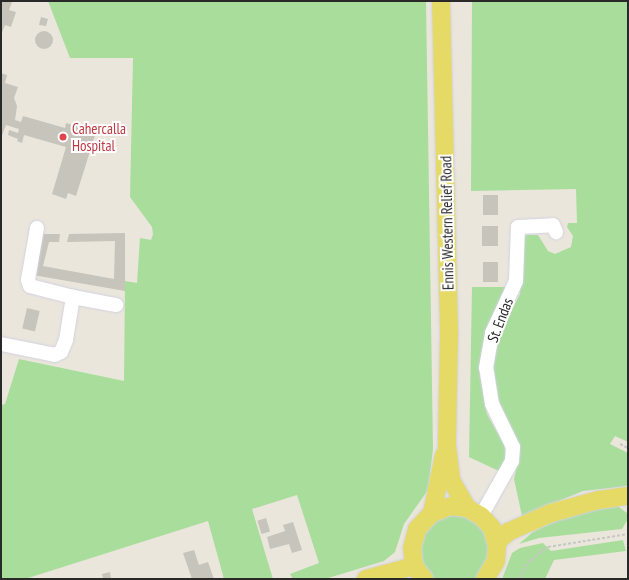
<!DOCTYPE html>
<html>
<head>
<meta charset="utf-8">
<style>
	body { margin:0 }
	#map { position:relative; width:629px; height:580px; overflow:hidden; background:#eae6dc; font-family:"PT Sans Narrow",sans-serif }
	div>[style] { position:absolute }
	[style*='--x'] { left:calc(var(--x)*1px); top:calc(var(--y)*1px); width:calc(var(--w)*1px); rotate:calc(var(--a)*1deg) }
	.green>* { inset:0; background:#a9dd9c }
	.building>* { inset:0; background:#c6c4bb; transform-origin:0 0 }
	.round { border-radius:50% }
	.path>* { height:2px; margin-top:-1px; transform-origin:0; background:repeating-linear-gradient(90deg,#c7c7c7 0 3px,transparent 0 5px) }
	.roads { filter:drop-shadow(0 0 1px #d2d2e1) drop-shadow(0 0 1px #d2d2e1) }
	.minor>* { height:14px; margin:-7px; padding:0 7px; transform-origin:7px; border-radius:7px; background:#fff }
	.major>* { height:18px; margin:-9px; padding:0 9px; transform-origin:9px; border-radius:9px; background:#e6da66 }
	.dots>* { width:11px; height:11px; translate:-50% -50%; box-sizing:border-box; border:2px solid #fff; border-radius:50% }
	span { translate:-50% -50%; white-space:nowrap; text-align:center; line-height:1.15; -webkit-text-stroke:4px #fff; paint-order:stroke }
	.health-label { font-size:15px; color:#be3a42 }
	.left { translate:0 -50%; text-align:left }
	.street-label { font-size:15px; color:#292929 }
	.frame { position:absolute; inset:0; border:2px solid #292929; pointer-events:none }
</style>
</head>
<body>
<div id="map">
	<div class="green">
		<div style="clip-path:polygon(48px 1px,426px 1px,433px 449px,428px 490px,404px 524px,395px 552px,384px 561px,325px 579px,293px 579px,290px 574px,319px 563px,297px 495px,252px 509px,273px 579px,224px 579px,208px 521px,25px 579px,1px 579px,1px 405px,5px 404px,19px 359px,124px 381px,125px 281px,137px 283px,140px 238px,151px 240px,153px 234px,152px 227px,130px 197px,133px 58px,70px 58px)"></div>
		<div style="clip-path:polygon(472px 1px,628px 1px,628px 442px,615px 436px,610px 444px,628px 453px,628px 486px,583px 491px,522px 516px,514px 479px,520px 453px,495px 391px,492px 368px,496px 342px,520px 294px,523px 240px,526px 235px,538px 235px,548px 251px,555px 254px,571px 247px,573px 236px,567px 227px,568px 223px,577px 223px,576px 189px,471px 191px)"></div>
		<div style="clip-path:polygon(472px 287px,508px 287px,488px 325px,479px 369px,487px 414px,504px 445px,507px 459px,501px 472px,469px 457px)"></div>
		<div style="clip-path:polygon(615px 504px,627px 513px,628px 519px,622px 529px,539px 538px,519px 544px,534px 531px,569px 515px)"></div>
		<div style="clip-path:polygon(458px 512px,482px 522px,492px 544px,484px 572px,476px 579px,433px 579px,417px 559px,422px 531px,431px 520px)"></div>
		<div style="clip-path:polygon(623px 540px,626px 551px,554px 560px,545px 579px,502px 579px,512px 553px,520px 548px,543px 543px,551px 551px)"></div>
	</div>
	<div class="building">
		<div style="clip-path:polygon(1px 1px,12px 2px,9px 10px,16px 12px,11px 27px,5px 25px,1px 35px)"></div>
		<div style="clip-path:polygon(41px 17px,48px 19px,46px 26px,39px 25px)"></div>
		<div class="round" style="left:35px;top:31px;width:18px;height:18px"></div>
		<div style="clip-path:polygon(1px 73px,7px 75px,5px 83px,18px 87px,14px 98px,17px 106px,15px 120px,21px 122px,23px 116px,65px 128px,66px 123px,96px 132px,76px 196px,68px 193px,66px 199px,52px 194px,66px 147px,24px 135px,22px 143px,17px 141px,18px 139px,8px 135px,9px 130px,18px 133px,19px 129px,6px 125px,1px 138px)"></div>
		<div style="left:483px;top:195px;width:15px;height:20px"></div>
		<div style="left:482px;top:226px;width:16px;height:20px"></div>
		<div style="clip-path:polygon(125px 233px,125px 291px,33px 275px,42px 234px,60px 234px,59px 242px,49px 242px,43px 266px,114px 279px,115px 241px,67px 242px,69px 234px)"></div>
		<div style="left:483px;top:262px;width:15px;height:20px"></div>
		<div style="left:27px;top:308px;width:13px;height:21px;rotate:13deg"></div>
		<div style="left:266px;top:518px;width:14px;height:9px;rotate:73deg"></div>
		<div style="clip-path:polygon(293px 522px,302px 550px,292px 553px,289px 544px,270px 549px,267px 537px,285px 531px,283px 525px)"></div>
		<div style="clip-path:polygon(194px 550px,199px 565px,208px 562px,214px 579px,192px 579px,183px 553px)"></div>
		<div style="clip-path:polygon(110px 572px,111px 579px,103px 579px,102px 574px)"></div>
	</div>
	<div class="path">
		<div style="--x:620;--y:444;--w:9;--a:27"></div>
		<div style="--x:518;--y:579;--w:22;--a:-58"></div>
		<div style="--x:530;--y:560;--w:22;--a:-36"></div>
		<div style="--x:548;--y:547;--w:81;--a:-9.2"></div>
	</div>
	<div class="roads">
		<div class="minor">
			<div style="--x:37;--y:228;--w:53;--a:99.8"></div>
			<div style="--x:28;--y:280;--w:6;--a:72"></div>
			<div style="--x:30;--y:286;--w:44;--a:14.3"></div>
			<div style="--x:1;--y:344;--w:55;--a:11.5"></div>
			<div style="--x:55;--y:355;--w:7;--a:-27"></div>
			<div style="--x:61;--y:352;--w:13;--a:-67"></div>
			<div style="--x:66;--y:340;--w:44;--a:-80.8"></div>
			<div style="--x:73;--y:297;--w:44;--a:10.5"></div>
			<div style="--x:481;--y:516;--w:63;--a:-60.6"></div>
			<div style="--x:512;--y:461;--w:14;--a:-86"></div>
			<div style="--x:513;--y:447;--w:48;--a:-116"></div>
			<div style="--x:492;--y:404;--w:36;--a:-99"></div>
			<div style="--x:486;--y:368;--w:36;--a:-80"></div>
			<div style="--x:492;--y:333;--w:57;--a:-65.2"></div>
			<div style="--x:516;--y:281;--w:54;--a:-87.9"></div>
			<div style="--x:518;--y:227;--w:35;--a:-3"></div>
			<div style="--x:553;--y:225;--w:8;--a:67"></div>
		</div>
		<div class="major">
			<div style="--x:441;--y:1;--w:335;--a:88.6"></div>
			<div style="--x:449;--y:336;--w:109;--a:91.1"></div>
			<div style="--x:447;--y:445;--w:35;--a:83"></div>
			<div style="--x:451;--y:480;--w:32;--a:60"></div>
			<div style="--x:432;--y:513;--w:59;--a:-78.3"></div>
			<div style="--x:497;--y:542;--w:15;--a:-42"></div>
			<div style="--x:508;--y:532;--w:47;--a:-23.8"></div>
			<div style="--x:551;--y:513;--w:49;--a:-15.5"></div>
			<div style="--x:598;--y:500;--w:30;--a:-8"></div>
			<div style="--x:366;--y:579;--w:50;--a:-15.2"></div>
			<div style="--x:424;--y:579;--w:16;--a:-128"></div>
			<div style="--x:414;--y:566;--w:18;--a:-96"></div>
			<div style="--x:412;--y:548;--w:20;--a:-75"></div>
			<div style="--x:417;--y:529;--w:22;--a:-47"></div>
			<div style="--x:432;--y:513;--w:20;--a:-20"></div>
			<div style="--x:451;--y:506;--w:16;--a:7"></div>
			<div style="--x:467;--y:508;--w:16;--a:30"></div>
			<div style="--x:481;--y:516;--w:16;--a:47"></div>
			<div style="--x:492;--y:528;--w:19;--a:74"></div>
			<div style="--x:497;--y:546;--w:15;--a:94"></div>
			<div style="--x:496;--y:561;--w:21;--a:121"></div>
		</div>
	</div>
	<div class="dots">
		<div style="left:63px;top:137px;background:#e0444e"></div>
	</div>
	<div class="health-label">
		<span class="left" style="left:72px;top:137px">Cahercalla<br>Hospital</span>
	</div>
	<div class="street-label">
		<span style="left:447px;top:223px;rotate:-91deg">Ennis Western Relief Road</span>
		<span style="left:500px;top:320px;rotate:-69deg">St. Endas</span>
	</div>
	<div class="frame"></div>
</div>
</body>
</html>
